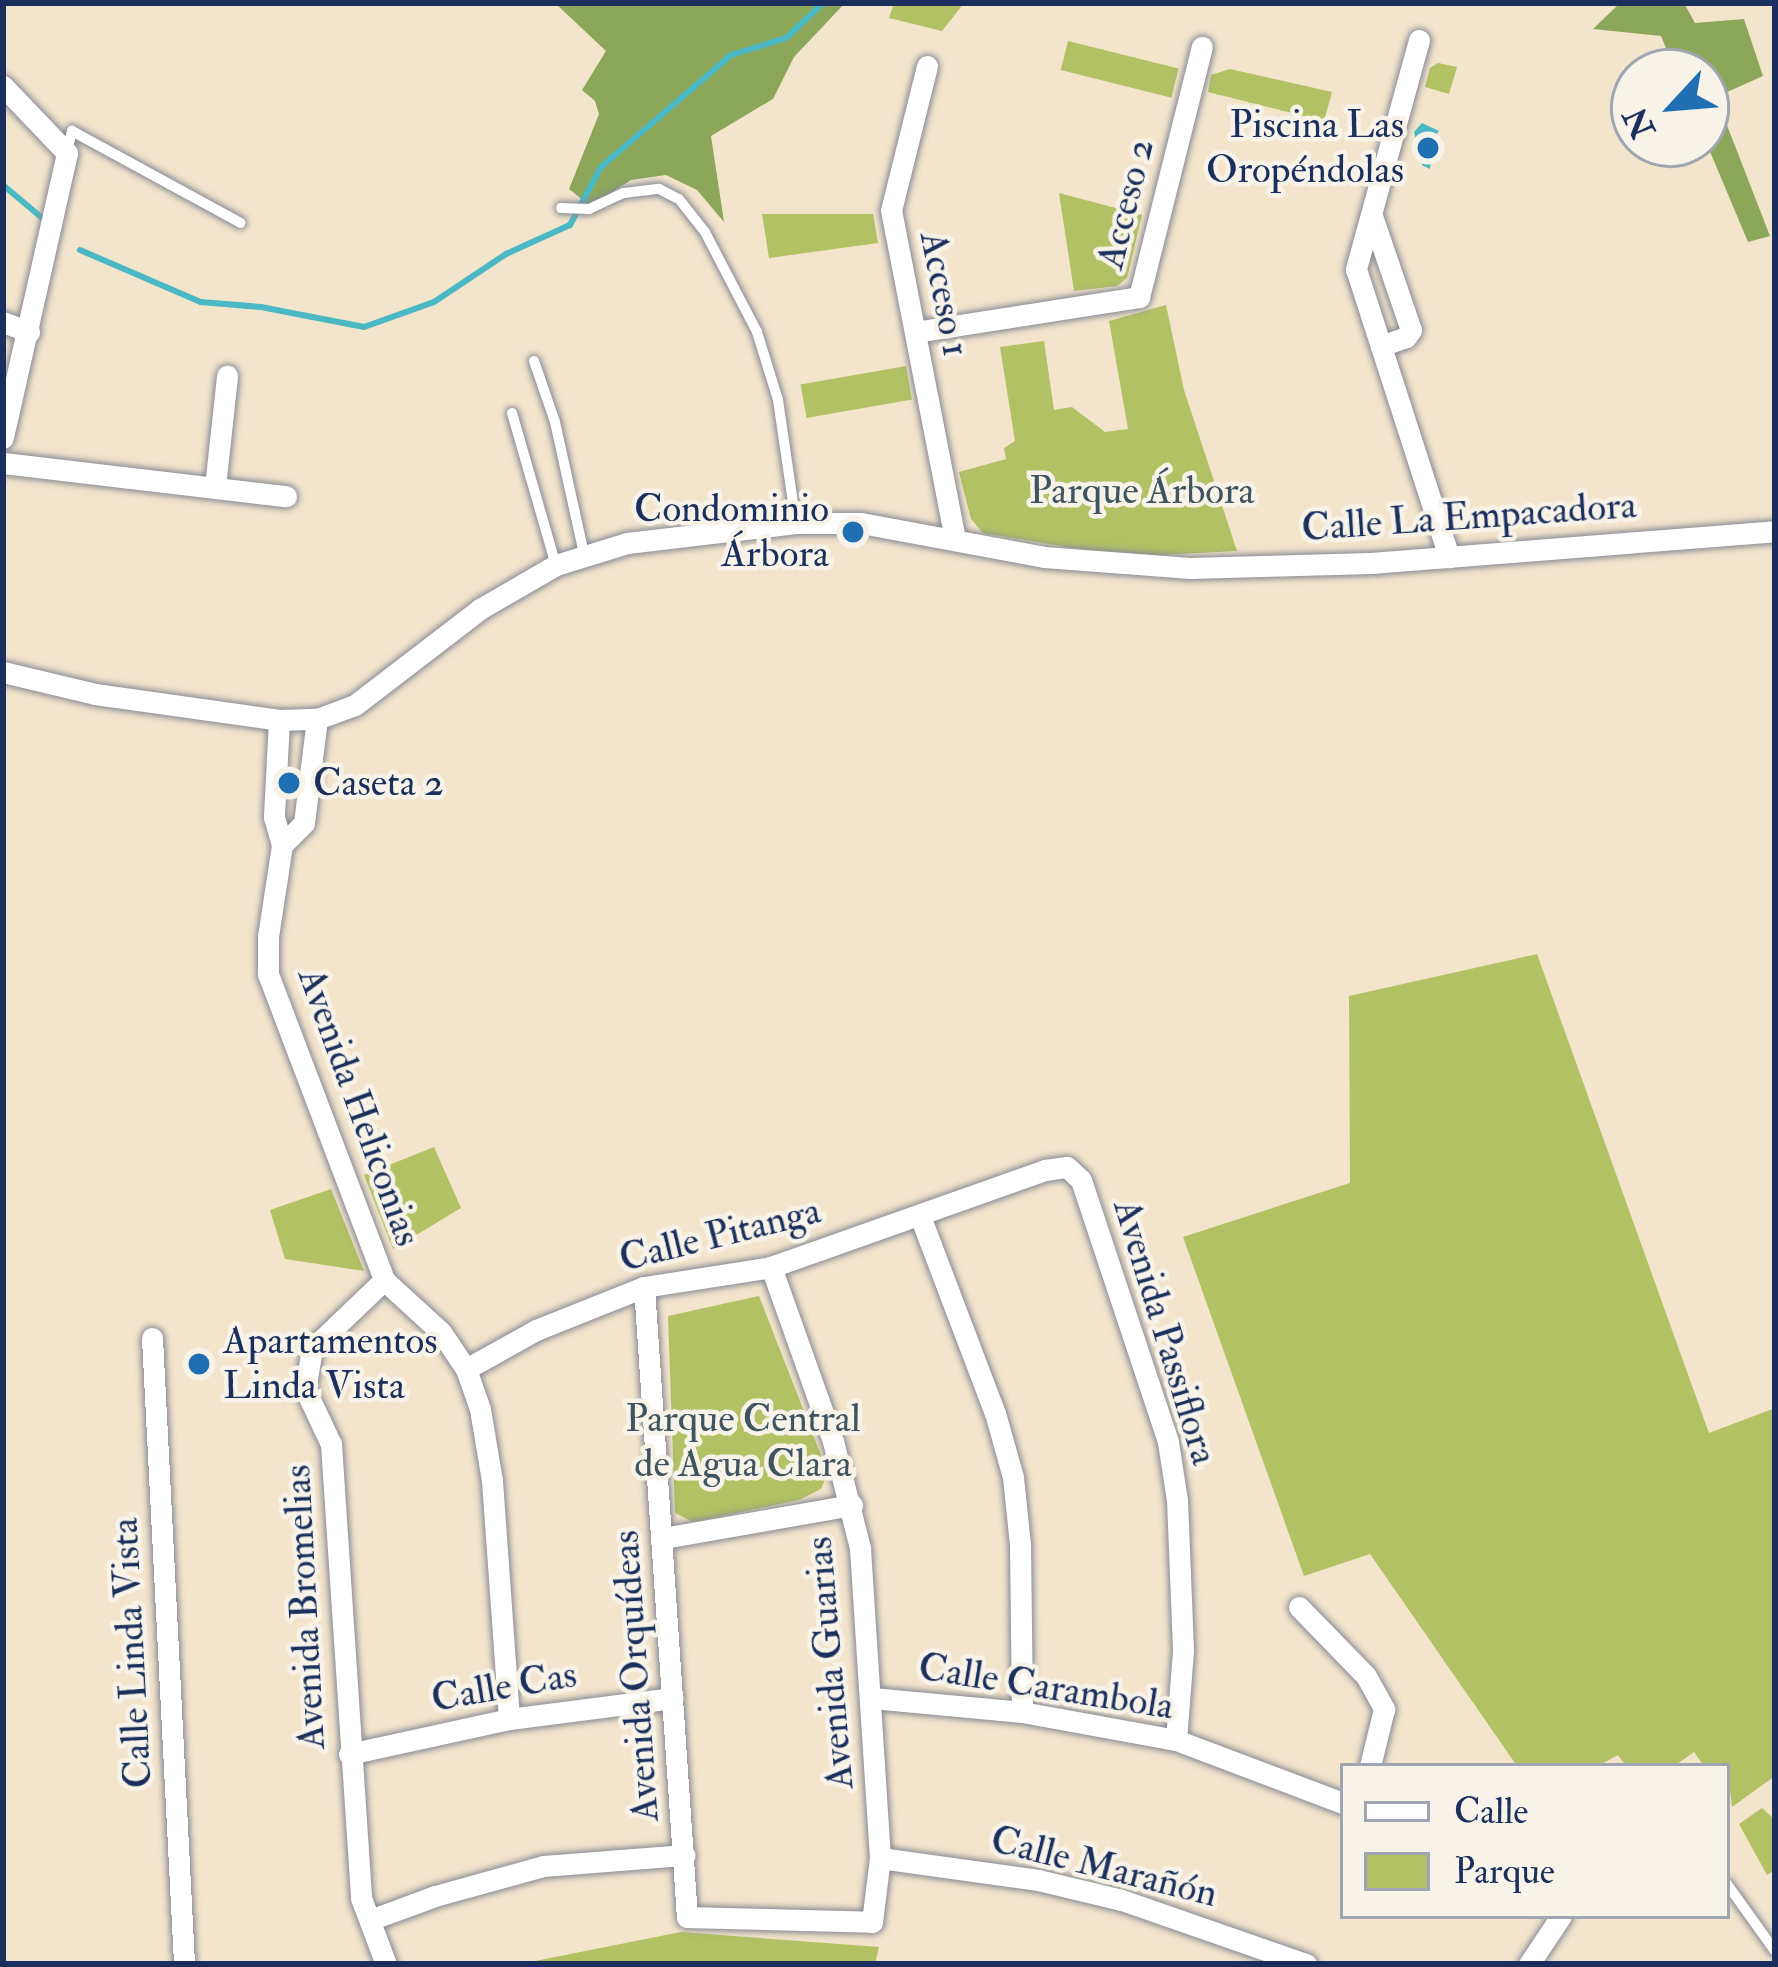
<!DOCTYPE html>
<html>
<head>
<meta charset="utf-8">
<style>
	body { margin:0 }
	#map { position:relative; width:1778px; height:1967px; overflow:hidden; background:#f3e5cc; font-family:"IM FELL Double Pica",serif }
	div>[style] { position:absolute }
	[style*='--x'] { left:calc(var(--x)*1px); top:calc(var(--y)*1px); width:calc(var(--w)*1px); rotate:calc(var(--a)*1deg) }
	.green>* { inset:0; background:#b1c164; transform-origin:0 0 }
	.forest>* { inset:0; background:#8ca75a }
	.water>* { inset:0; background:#4bb9c5 }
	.stream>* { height:6px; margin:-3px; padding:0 3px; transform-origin:3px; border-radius:3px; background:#4bb9c5 }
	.roads { filter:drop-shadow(0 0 3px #878a95) drop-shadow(0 0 3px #878a95) }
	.lane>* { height:10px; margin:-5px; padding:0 5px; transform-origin:5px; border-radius:5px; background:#fff }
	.street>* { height:21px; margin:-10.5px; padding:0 10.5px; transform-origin:10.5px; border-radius:10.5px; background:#fff }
	.dots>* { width:33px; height:33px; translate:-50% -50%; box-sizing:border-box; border:6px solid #f7f3e8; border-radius:50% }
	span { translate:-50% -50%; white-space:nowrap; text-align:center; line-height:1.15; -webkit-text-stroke:9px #f7f3e8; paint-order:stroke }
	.poi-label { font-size:39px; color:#1b2f5e }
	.right { translate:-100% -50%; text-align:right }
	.left { translate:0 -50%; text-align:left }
	.street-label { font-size:39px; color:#1b2f5e }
	.park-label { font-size:39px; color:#405460 }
	.frame { position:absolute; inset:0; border:6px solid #1b2f5e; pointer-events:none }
	.legend { position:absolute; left:1340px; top:1763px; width:390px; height:156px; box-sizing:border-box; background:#f7f3e8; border:3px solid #9fa5b1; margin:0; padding:15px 21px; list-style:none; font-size:36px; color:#1b2f5e }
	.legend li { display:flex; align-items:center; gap:24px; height:60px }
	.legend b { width:60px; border:3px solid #9fa5b1 }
	.north { position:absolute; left:1610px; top:48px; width:120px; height:120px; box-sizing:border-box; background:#f7f3e8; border:3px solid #9fa5b1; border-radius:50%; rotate:244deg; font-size:33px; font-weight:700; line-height:48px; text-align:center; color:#1b2f5e }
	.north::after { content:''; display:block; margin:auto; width:42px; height:54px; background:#1f6fb2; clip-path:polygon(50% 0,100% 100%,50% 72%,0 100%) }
</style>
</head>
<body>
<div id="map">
	<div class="green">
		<div style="clip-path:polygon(894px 3px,964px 3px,942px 31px,889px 18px)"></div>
		<div style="left:1068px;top:41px;width:114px;height:30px;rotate:14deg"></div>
		<div style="clip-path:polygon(1438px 63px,1457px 67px,1449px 94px,1425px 87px,1430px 68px)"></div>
		<div style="clip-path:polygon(1230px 69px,1332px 92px,1324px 121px,1208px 92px,1211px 75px)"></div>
		<div style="clip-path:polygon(1059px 193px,1142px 215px,1127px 278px,1117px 286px,1074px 291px)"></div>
		<div style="clip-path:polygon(762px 214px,873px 214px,878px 243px,769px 258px)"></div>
		<div style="clip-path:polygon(1166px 305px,1184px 390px,1237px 551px,1160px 555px,1078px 549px,983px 533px,971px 519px,959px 472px,1006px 459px,1004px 448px,1015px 441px,1000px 347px,1044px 341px,1054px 410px,1072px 407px,1105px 432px,1128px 429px,1109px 321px)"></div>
		<div style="left:906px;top:366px;width:34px;height:107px;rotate:80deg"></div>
		<div style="clip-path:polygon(1537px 954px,1709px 1433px,1775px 1408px,1775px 1776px,1732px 1807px,1727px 1766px,1704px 1766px,1694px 1752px,1674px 1766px,1626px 1766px,1618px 1755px,1598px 1766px,1517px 1766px,1370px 1554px,1304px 1576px,1183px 1237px,1350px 1183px,1349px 996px)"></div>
		<div style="clip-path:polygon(434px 1147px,461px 1208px,393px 1249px,364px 1175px)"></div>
		<div style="clip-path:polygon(331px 1189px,339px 1209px,364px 1271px,285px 1259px,270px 1210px)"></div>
		<div style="clip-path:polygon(759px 1296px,828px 1473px,821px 1489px,799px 1500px,693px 1522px,675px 1513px,668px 1316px)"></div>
		<div style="clip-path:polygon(1762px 1808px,1775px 1820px,1775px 1870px,1767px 1875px,1739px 1824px)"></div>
		<div style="clip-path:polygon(681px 1932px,879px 1947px,875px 1964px,520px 1964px)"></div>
	</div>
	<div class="forest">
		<div style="clip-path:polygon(555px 3px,845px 3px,794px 57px,773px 99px,711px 136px,724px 222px,697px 190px,666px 175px,631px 180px,590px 206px,569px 189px,599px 114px,595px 101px,582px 90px,606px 51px)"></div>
		<div style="clip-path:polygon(1620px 3px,1684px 3px,1695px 23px,1744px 19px,1763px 76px,1716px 97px,1770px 236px,1748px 242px,1706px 142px,1706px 72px,1676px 72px,1661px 36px,1593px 29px)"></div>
	</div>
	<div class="water">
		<div style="clip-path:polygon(1422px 123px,1439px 131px,1433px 138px,1430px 169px,1422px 165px,1414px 132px)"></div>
	</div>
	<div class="stream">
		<div style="--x:3;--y:185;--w:50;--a:40.1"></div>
		<div style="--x:80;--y:250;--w:132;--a:23.3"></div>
		<div style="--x:201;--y:302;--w:60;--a:4.8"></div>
		<div style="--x:261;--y:307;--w:105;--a:11"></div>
		<div style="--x:364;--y:327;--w:74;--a:-19.7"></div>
		<div style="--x:434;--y:302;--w:87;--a:-33.7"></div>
		<div style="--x:506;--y:254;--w:70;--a:-24.4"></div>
		<div style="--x:570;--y:225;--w:66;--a:-61.9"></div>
		<div style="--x:601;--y:167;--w:172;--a:-40.7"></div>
		<div style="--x:731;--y:55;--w:58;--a:-17.2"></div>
		<div style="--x:786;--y:38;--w:51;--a:-43.4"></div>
	</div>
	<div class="roads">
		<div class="lane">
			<div style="--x:67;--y:151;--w:21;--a:-76"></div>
			<div style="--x:72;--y:131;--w:192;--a:28.6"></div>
			<div style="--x:561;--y:208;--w:28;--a:2"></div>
			<div style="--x:589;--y:209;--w:38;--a:-25"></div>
			<div style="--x:624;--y:193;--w:35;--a:-7"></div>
			<div style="--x:659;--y:189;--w:22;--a:27"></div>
			<div style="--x:679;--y:199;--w:42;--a:51.8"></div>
			<div style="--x:705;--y:232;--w:113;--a:62.5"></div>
			<div style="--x:757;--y:332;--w:71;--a:72.8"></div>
			<div style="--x:778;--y:400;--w:124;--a:81.7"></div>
			<div style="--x:534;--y:361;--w:65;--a:71"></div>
			<div style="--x:555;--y:422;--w:135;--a:77.6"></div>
			<div style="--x:512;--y:413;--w:158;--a:73.9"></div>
			<div style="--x:1727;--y:1884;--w:82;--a:54.4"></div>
		</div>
		<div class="street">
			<div style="--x:1419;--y:40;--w:238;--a:105.4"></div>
			<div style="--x:1356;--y:269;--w:303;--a:72.1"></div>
			<div style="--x:927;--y:66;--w:148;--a:104"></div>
			<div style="--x:891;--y:210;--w:335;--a:79"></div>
			<div style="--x:3;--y:86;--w:93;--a:46.3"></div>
			<div style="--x:67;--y:153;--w:292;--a:102.7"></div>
			<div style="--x:1372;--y:216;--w:120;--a:71.1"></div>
			<div style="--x:1411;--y:330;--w:9;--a:126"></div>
			<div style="--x:1406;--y:337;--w:27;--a:160"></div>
			<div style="--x:3;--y:322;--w:28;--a:21"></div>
			<div style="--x:915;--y:332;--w:227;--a:-8.9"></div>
			<div style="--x:1139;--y:297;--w:258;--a:-75.9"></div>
			<div style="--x:3;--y:463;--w:285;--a:6.7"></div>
			<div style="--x:215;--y:487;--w:112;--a:-83.8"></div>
			<div style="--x:3;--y:672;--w:95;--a:13.4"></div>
			<div style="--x:95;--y:694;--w:186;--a:8"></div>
			<div style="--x:279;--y:720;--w:38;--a:-2"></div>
			<div style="--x:317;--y:719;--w:40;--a:-20.2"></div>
			<div style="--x:355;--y:705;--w:158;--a:-37.5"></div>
			<div style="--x:480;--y:609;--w:88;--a:-30.1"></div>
			<div style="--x:556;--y:565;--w:74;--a:-17.2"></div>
			<div style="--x:627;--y:543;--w:170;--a:-6.7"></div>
			<div style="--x:796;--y:523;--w:65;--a:0"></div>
			<div style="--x:861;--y:523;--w:186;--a:10.5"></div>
			<div style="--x:1044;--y:557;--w:146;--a:4.3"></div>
			<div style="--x:1190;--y:568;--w:181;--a:-1.6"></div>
			<div style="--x:1371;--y:563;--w:405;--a:-4.5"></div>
			<div style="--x:279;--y:720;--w:97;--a:93"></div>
			<div style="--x:274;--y:817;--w:29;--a:74"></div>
			<div style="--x:282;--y:845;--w:92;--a:98.7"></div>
			<div style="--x:268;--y:936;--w:38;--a:90"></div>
			<div style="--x:268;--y:974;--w:327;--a:69.2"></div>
			<div style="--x:384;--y:1280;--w:77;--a:42.4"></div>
			<div style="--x:441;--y:1332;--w:45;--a:56"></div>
			<div style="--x:466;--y:1369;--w:42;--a:70.7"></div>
			<div style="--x:480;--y:1409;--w:73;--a:80.5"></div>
			<div style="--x:492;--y:1481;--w:239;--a:85.9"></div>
			<div style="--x:282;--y:845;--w:31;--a:-45"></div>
			<div style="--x:304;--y:823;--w:105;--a:-82.9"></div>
			<div style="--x:920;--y:1216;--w:211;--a:69.2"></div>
			<div style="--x:995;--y:1413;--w:66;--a:74.3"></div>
			<div style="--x:1013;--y:1477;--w:68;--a:84.1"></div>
			<div style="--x:1020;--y:1545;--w:167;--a:89.3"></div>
			<div style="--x:384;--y:1280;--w:100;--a:136.2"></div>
			<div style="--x:312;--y:1349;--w:41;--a:99.9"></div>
			<div style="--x:305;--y:1389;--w:61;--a:64.7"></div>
			<div style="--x:331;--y:1444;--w:455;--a:86.2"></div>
			<div style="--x:361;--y:1898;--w:71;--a:69.3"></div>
			<div style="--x:644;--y:1287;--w:631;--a:86.1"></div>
			<div style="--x:687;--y:1917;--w:185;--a:1.5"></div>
			<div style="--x:872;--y:1922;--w:64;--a:-82.9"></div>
			<div style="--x:880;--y:1858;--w:311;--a:-93.7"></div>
			<div style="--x:860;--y:1548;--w:110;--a:-104.2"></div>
			<div style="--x:833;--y:1441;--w:185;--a:-109.6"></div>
			<div style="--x:152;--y:1338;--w:627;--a:87.07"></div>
			<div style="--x:466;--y:1369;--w:80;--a:-29.1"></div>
			<div style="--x:536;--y:1330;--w:116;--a:-21.7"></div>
			<div style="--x:644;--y:1287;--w:129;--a:-8.9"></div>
			<div style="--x:771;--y:1267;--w:291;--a:-19.5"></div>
			<div style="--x:1045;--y:1170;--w:22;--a:-8"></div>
			<div style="--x:1067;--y:1167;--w:19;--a:43"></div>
			<div style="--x:1081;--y:1180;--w:276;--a:71.6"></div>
			<div style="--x:1168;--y:1442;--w:59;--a:81.2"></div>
			<div style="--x:1177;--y:1500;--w:151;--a:87.7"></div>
			<div style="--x:1183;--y:1651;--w:89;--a:94.5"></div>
			<div style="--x:663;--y:1538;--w:192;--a:-9.9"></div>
			<div style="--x:1299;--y:1607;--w:96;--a:45.8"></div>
			<div style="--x:1366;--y:1676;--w:38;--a:61"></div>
			<div style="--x:1384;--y:1709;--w:59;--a:103.8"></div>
			<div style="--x:872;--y:1698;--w:151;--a:5.3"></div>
			<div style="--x:1022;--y:1712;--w:157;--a:10.3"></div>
			<div style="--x:1176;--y:1740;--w:178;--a:20.7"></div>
			<div style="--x:349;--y:1754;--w:164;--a:-12.3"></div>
			<div style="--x:509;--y:1719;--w:165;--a:-7.3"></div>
			<div style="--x:880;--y:1858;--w:160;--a:7.9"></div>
			<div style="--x:1038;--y:1880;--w:86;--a:13.4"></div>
			<div style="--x:1122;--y:1900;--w:195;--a:19.2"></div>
			<div style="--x:370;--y:1920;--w:69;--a:-20.3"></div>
			<div style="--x:435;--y:1896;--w:113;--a:-15.4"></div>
			<div style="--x:544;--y:1866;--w:141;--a:-4.5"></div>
			<div style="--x:1529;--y:1964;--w:58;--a:-56.3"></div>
		</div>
	</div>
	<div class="dots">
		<div style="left:1428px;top:148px;background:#1f6fb2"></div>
		<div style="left:853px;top:532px;background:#1f6fb2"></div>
		<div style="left:289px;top:783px;background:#1f6fb2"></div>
		<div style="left:199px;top:1364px;background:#1f6fb2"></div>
	</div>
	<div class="poi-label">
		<span class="right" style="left:1404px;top:148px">Piscina Las<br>Oropéndolas</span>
		<span class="right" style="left:829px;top:532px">Condominio<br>Árbora</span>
		<span class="left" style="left:313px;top:783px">Caseta 2</span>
		<span class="left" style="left:223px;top:1364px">Apartamentos<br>Linda Vista</span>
	</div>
	<div class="street-label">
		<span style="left:1126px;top:204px;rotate:-76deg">Acceso 2</span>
		<span style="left:944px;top:294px;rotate:79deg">Acceso 1</span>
		<span style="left:1469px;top:517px;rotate:-4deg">Calle La Empacadora</span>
		<span style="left:359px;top:1107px;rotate:70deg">Avenida Heliconias</span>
		<span style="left:720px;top:1235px;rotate:-14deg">Calle Pitanga</span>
		<span style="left:1165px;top:1332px;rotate:73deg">Avenida Passiflora</span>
		<span style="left:305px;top:1607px;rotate:-93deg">Avenida Bromelias</span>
		<span style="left:132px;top:1653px;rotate:-93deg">Calle Linda Vista</span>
		<span style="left:830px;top:1663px;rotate:-95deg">Avenida Guarias</span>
		<span style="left:636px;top:1676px;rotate:-94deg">Avenida Orquídeas</span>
		<span style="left:504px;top:1687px;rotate:-10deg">Calle Cas</span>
		<span style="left:1046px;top:1687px;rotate:9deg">Calle Carambola</span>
		<span style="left:1104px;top:1867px;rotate:14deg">Calle Marañón</span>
	</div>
	<div class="park-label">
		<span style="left:1142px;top:491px">Parque Árbora</span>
		<span style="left:743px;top:1442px">Parque Central<br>de Agua Clara</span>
	</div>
	<div class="frame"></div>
	<ul class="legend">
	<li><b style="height:15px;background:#fff"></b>Calle</li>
	<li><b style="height:33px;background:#b1c164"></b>Parque</li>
	</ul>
	<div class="north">N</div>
</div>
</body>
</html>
